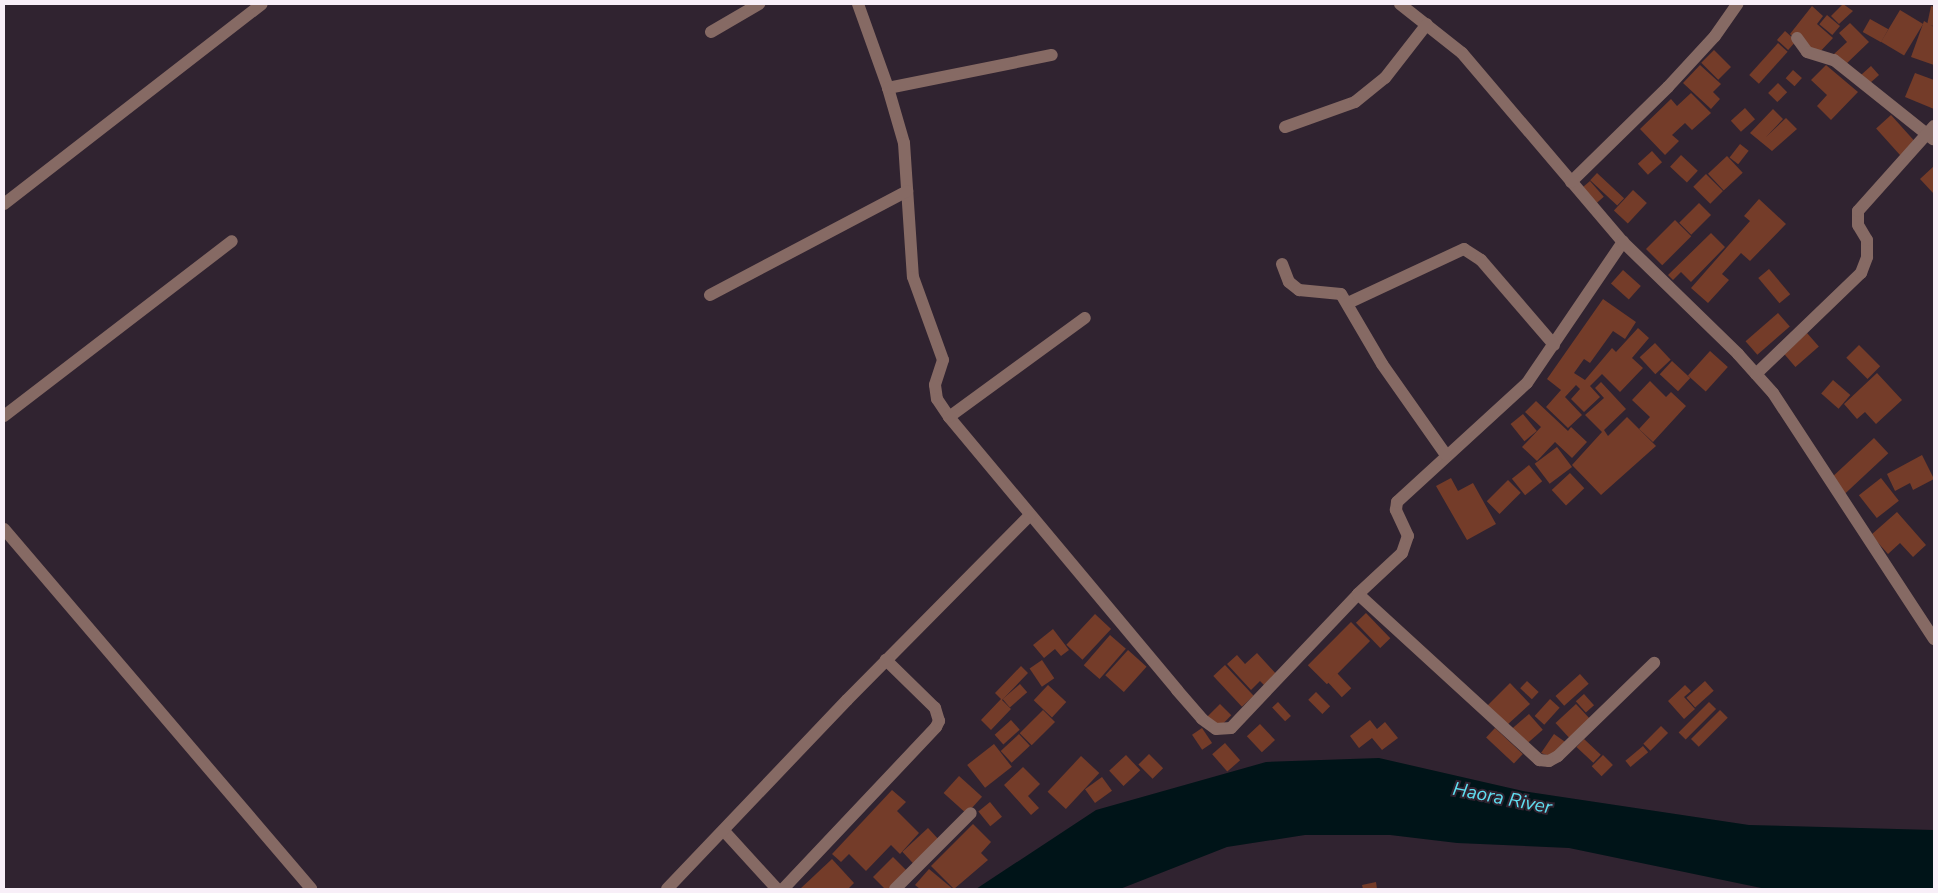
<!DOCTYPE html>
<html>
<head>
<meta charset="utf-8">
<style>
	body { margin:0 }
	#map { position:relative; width:1938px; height:893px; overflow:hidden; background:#302330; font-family:"Nunito Sans",sans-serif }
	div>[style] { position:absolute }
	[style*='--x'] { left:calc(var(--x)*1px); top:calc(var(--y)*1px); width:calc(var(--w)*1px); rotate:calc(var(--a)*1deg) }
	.water>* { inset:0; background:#001418 }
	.building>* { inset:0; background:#743c29; transform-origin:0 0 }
	.minor>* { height:12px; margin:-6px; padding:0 6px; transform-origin:6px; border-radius:6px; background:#866a64 }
	.tertiary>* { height:12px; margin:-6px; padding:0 6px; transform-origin:6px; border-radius:6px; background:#866a64 }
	span { translate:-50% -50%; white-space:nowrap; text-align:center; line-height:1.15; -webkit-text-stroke:4px #302330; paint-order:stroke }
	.water-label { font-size:19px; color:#60dff1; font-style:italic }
	.frame { position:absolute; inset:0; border:5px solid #f8eff8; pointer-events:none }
</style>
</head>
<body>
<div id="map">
	<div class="water">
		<div style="clip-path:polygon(1379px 758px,1523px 791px,1749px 825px,1934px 830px,1934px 889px,1766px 889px,1569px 848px,1457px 843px,1390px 835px,1305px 835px,1227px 847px,1120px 889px,976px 889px,1096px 810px,1266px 762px)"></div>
	</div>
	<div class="building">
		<div style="clip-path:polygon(1843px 4px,1853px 11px,1839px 24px,1831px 16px)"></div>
		<div style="clip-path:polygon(1812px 6px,1823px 16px,1817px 24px,1833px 38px,1815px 57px,1790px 34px)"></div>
		<div style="clip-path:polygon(1931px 6px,1934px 7px,1934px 26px,1927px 25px)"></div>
		<div style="left:1900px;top:10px;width:27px;height:37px;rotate:31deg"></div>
		<div style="left:1827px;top:15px;width:17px;height:12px;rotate:40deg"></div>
		<div style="left:1870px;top:19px;width:21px;height:15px;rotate:29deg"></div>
		<div style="clip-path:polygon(1924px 21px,1934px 27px,1934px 65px,1911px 57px)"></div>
		<div style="clip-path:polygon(1850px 23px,1869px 42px,1845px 65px,1834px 54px,1847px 42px,1839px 33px)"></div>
		<div style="left:1785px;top:31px;width:15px;height:12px;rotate:42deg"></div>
		<div style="left:1778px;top:43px;width:13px;height:43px;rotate:42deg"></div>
		<div style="left:1714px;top:50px;width:24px;height:18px;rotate:45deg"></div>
		<div style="clip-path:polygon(1700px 65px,1721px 84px,1713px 92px,1720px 99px,1711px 109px,1683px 83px)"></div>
		<div style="clip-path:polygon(1826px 65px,1858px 92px,1831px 120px,1817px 106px,1827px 95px,1811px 80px)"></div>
		<div style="left:1871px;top:66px;width:12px;height:15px;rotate:48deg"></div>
		<div style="left:1793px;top:70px;width:12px;height:11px;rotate:42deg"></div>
		<div style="clip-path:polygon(1915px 73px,1934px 80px,1934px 109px,1905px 97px)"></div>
		<div style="left:1778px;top:83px;width:13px;height:14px;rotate:45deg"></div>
		<div style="clip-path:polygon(1691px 93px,1711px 113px,1692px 130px,1685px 123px,1672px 135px,1679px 141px,1665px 155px,1640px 129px,1671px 99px,1677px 106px)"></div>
		<div style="left:1745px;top:108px;width:15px;height:19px;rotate:48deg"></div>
		<div style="clip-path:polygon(1773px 109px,1783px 119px,1766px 137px,1786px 118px,1797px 129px,1772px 151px,1750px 133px)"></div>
		<div style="left:1891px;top:115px;width:36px;height:20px;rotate:48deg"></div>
		<div style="left:1740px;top:144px;width:11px;height:17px;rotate:38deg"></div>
		<div style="left:1652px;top:151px;width:15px;height:19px;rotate:48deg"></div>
		<div style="left:1681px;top:155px;width:23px;height:16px;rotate:43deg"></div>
		<div style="left:1727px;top:156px;width:23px;height:26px;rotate:47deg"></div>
		<div style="clip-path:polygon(1934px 166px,1934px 194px,1920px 179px)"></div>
		<div style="left:1597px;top:173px;width:37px;height:10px;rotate:43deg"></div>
		<div style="left:1706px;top:174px;width:24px;height:18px;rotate:45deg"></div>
		<div style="left:1590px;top:181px;width:21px;height:12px;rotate:49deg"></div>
		<div style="left:1633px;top:190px;width:19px;height:28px;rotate:43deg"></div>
		<div style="clip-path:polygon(1759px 199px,1786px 224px,1750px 261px,1741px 253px,1722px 274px,1729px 280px,1708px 303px,1691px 288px,1750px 221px,1744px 216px)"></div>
		<div style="left:1699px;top:203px;width:17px;height:28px;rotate:45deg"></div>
		<div style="left:1675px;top:220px;width:23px;height:41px;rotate:45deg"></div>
		<div style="clip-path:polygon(1711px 233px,1725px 247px,1691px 282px,1681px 272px,1673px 280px,1668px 275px)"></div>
		<div style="left:1769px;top:269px;width:33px;height:14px;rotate:50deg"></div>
		<div style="left:1623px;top:270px;width:24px;height:18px;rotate:42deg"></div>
		<div style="clip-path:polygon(1603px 299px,1636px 322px,1625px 339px,1613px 331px,1590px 363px,1584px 359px,1574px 373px,1585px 380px,1612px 348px,1616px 352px,1638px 328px,1649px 338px,1632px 358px,1643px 368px,1620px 392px,1602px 374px,1590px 386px,1600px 397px,1584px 412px,1571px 399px,1580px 389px,1576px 385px,1565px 397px,1582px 415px,1568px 428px,1546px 407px,1561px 390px,1547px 379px)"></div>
		<div style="left:1778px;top:313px;width:18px;height:43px;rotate:49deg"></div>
		<div style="left:1807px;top:333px;width:18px;height:31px;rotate:49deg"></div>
		<div style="left:1655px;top:343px;width:23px;height:21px;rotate:47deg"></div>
		<div style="left:1859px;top:345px;width:30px;height:18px;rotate:45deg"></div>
		<div style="left:1710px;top:351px;width:24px;height:33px;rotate:42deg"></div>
		<div style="left:1672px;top:361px;width:25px;height:18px;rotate:43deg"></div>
		<div style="clip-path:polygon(1877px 373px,1902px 400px,1876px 424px,1865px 412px,1857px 419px,1844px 404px)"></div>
		<div style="left:1833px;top:380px;width:23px;height:18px;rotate:41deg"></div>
		<div style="clip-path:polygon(1650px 381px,1666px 397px,1671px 392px,1686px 406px,1653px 442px,1639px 429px,1650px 417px,1632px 400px)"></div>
		<div style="clip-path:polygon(1601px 382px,1626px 409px,1604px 430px,1608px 436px,1627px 417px,1656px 446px,1601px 495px,1572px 465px,1602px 432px,1585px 415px,1604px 398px,1595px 388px)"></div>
		<div style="clip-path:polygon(1536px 401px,1568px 431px,1571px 427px,1587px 442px,1572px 458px,1555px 442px,1537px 461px,1522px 447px,1541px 427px,1525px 412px)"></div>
		<div style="left:1523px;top:414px;width:22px;height:16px;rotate:51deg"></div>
		<div style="left:1874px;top:438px;width:21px;height:59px;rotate:47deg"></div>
		<div style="left:1557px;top:447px;width:25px;height:28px;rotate:53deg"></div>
		<div style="clip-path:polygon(1922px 455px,1934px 479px,1913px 490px,1910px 483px,1895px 491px,1887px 474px)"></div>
		<div style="left:1529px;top:465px;width:21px;height:22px;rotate:51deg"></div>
		<div style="left:1570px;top:473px;width:21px;height:25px;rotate:47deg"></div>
		<div style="clip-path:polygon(1451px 478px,1458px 491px,1473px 483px,1496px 524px,1467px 540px,1436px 486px)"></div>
		<div style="left:1881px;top:478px;width:29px;height:28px;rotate:52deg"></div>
		<div style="left:1508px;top:480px;width:18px;height:30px;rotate:45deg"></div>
		<div style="clip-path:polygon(1897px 512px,1926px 545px,1913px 557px,1900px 543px,1888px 554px,1871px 535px)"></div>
		<div style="left:1366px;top:613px;width:35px;height:14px;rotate:46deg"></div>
		<div style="left:1095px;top:614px;width:22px;height:42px;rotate:43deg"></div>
		<div style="left:1351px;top:622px;width:27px;height:61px;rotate:45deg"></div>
		<div style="clip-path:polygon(1053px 629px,1069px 650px,1061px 656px,1055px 649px,1044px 658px,1033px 645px)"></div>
		<div style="left:1110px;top:635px;width:21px;height:40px;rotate:41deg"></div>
		<div style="left:1128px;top:650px;width:25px;height:34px;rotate:42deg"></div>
		<div style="clip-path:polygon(1257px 653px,1278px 676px,1266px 687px,1260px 681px,1251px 690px,1227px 664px,1237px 655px,1245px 664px)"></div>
		<div style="left:1042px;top:660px;width:22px;height:15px;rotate:56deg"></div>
		<div style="left:1225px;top:665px;width:42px;height:16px;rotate:47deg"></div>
		<div style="clip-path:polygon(1021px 666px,1028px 673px,1002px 700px,1011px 709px,991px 730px,981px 720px,1001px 699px,995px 693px)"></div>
		<div style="left:1337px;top:673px;width:21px;height:13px;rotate:47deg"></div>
		<div style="left:1580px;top:674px;width:13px;height:33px;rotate:48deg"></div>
		<div style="left:1527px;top:681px;width:16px;height:10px;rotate:43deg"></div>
		<div style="left:1705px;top:681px;width:13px;height:25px;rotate:48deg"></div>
		<div style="clip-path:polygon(1510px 683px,1530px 704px,1507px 725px,1485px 708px)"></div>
		<div style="left:1020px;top:684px;width:11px;height:23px;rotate:49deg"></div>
		<div style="left:1048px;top:685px;width:25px;height:21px;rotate:43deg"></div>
		<div style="clip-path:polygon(1685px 685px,1691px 691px,1684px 697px,1695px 709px,1684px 719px,1668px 701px)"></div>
		<div style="left:1316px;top:692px;width:20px;height:11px;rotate:45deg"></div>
		<div style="left:1584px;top:694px;width:15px;height:11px;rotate:48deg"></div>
		<div style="left:1550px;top:699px;width:13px;height:23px;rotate:42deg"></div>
		<div style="left:1278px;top:702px;width:19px;height:8px;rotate:47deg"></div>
		<div style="left:1709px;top:702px;width:10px;height:43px;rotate:45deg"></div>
		<div style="left:1220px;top:704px;width:16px;height:21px;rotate:45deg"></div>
		<div style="left:1576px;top:704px;width:25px;height:28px;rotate:47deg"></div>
		<div style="left:1043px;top:710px;width:17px;height:33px;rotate:45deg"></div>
		<div style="left:1720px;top:710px;width:11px;height:41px;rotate:45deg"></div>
		<div style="left:1529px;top:714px;width:21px;height:23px;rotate:49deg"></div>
		<div style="left:1011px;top:720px;width:13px;height:22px;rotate:48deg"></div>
		<div style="clip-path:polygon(1370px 720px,1377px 729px,1385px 722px,1398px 738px,1382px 750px,1372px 738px,1359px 748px,1350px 736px)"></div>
		<div style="left:1260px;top:724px;width:22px;height:18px;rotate:47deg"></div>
		<div style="left:1661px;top:726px;width:10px;height:25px;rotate:45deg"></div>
		<div style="left:1202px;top:728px;width:18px;height:12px;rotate:56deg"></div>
		<div style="left:1495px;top:728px;width:38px;height:13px;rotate:43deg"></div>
		<div style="left:1019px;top:734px;width:16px;height:25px;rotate:47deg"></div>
		<div style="clip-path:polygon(1554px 734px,1568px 744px,1552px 757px,1541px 753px)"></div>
		<div style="left:1584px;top:739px;width:23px;height:11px;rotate:43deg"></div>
		<div style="left:1225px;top:743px;width:23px;height:17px;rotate:49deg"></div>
		<div style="left:994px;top:744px;width:29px;height:34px;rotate:52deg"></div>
		<div style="left:1643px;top:746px;width:8px;height:23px;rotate:50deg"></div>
		<div style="left:1149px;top:754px;width:20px;height:15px;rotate:45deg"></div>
		<div style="left:1126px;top:755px;width:21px;height:23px;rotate:47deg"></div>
		<div style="left:1603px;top:755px;width:14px;height:16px;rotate:45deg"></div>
		<div style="left:1081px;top:756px;width:25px;height:49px;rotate:43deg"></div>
		<div style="clip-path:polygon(1023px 767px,1040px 784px,1028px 796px,1039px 808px,1031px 815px,1004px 785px)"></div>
		<div style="left:959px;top:776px;width:31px;height:23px;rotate:42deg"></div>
		<div style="left:1102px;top:777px;width:17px;height:21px;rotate:54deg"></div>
		<div style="clip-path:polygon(892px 790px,906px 802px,897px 811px,919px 833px,900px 854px,891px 845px,866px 871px,849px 854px,841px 862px,832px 854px)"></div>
		<div style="left:990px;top:802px;width:19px;height:15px;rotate:51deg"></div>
		<div style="clip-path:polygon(973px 824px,991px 842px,981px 853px,988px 860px,954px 889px,931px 866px)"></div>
		<div style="left:928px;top:828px;width:18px;height:35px;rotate:47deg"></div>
		<div style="clip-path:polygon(893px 857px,909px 873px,892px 889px,885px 889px,873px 877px)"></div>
		<div style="clip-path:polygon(832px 859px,854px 883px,848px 889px,800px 889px)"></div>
		<div style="clip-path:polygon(929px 869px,953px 889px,920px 889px,915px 885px)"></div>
		<div style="clip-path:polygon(1376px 882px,1377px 889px,1363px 889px,1362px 885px)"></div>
	</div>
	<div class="minor">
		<div style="--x:858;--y:4;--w:89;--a:70.3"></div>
		<div style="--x:888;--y:88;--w:57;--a:73.8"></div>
		<div style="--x:904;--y:143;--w:134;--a:86.2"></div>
		<div style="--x:913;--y:277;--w:88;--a:70.1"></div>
		<div style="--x:943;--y:360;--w:26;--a:108"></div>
		<div style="--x:935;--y:385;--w:14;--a:82"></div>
		<div style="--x:937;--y:399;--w:22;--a:56"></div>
		<div style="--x:949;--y:417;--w:356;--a:50.1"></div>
		<div style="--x:1177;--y:690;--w:38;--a:49"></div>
		<div style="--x:1202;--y:719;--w:17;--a:36"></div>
		<div style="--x:1216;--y:729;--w:15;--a:-4"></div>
		<div style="--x:1231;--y:728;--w:185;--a:-46.5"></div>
		<div style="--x:1358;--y:594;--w:60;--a:-43"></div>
		<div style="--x:1402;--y:553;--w:18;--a:-71"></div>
		<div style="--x:1408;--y:536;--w:29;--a:-115"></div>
		<div style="--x:1396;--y:510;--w:8;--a:-83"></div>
		<div style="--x:1397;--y:502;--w:176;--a:-42.5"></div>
		<div style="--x:1527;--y:383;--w:171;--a:-55.8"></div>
		<div style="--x:1400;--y:4;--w:79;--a:38.3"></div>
		<div style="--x:1462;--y:53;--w:248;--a:49.6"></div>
		<div style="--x:1623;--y:242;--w:161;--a:44.2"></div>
		<div style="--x:1738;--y:354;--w:52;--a:48.1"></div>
		<div style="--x:1773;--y:393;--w:294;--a:56.8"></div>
		<div style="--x:711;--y:32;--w:56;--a:-30.3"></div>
		<div style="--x:1797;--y:38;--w:17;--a:54"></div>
		<div style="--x:1807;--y:52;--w:28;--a:17"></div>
		<div style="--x:1834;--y:60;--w:127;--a:38.6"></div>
		<div style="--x:888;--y:88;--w:167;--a:-11.4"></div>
		<div style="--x:1285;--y:127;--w:74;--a:-19.7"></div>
		<div style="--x:1355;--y:102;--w:38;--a:-39"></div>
		<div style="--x:1385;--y:78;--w:68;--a:-52.1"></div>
		<div style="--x:1571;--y:182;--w:136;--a:-44.4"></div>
		<div style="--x:1668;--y:87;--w:69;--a:-47.3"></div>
		<div style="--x:1715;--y:36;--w:39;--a:-55"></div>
		<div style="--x:4;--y:204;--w:326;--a:-37.8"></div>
		<div style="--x:1282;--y:264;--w:19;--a:69"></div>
		<div style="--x:1289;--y:282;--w:13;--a:39"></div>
		<div style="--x:1299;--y:290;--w:42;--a:5.4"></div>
		<div style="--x:1341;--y:294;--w:81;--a:59.6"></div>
		<div style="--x:1382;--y:364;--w:111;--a:54.9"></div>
		<div style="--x:710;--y:295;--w:223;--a:-27.8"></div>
		<div style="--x:1348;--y:303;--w:128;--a:-25"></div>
		<div style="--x:1464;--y:249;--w:20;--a:33"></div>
		<div style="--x:1481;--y:260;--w:112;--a:49.3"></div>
		<div style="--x:1756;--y:374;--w:146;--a:-43.9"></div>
		<div style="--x:1861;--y:273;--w:17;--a:-69"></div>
		<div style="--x:1867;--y:257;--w:17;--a:-90"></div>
		<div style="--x:1867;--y:240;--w:17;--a:-121"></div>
		<div style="--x:1858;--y:225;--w:14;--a:-90"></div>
		<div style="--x:1858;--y:211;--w:114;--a:-48.2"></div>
		<div style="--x:4;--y:416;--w:287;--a:-37.5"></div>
		<div style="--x:949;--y:417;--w:168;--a:-36.1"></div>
		<div style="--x:1358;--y:594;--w:246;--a:42.5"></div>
		<div style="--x:1539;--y:760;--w:10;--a:6"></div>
		<div style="--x:1549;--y:761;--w:10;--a:-29"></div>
		<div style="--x:1558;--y:756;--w:134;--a:-44.1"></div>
		<div style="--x:724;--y:831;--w:79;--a:47.6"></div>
		<div style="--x:667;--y:889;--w:261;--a:-46.4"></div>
		<div style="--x:847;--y:700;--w:260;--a:-45.3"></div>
		<div style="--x:783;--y:889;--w:223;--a:-46.6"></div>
		<div style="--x:936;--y:727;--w:7;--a:-63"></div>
		<div style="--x:939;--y:721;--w:14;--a:-107"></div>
		<div style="--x:935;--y:708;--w:69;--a:-135.6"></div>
		<div style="--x:895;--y:889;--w:107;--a:-45"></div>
	</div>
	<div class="tertiary">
		<div style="--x:4;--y:529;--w:473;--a:49.5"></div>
	</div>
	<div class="water-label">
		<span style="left:1502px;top:799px;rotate:11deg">Haora River</span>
	</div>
	<div class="frame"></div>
</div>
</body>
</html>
